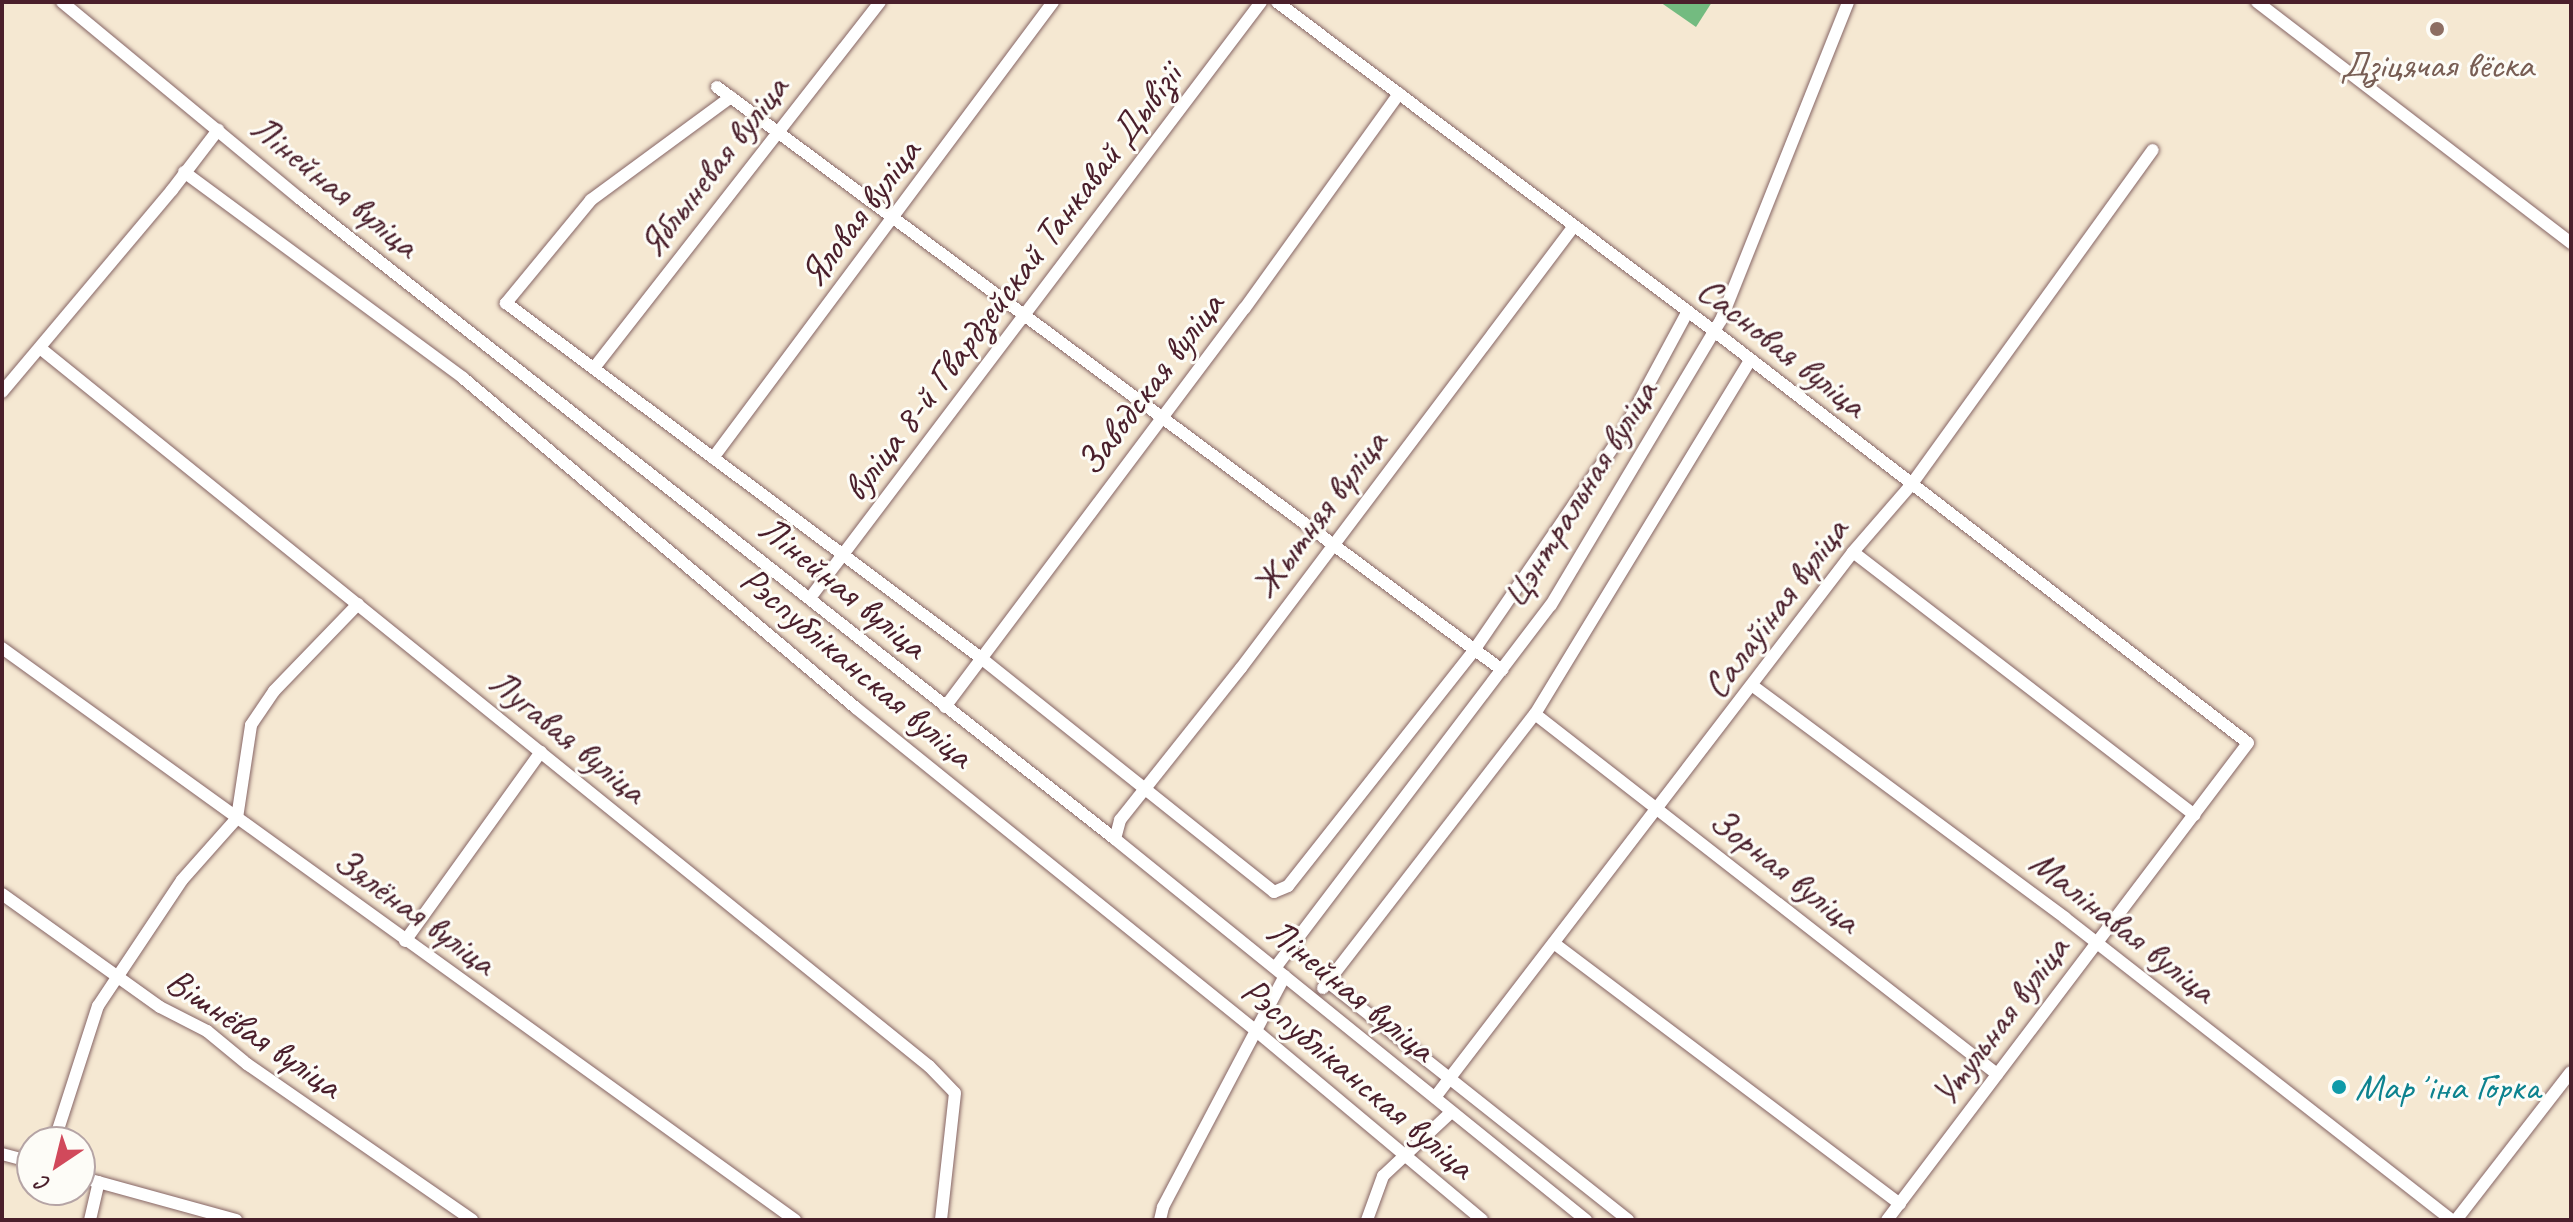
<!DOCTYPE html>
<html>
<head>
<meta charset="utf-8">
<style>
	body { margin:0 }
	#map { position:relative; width:2573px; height:1222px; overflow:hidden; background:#f5e8d2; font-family:Caveat,sans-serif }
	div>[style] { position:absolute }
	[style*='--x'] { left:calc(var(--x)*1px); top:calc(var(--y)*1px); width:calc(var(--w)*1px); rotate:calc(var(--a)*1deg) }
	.forest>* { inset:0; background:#73bb80 }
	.roads { filter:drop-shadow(0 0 2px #866565) drop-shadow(0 0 2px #866565) }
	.street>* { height:12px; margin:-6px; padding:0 6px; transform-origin:6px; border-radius:6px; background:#fff }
	.dots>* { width:22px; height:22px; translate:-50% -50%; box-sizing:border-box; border:4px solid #fdfcf7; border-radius:50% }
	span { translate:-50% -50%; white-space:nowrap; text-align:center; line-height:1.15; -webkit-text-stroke:6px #fdfcf7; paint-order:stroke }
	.education-label { font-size:38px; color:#785e54 }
	.street-label { font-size:38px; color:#4a1f2b }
	.culture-label { font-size:38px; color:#0d838f }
	.left { translate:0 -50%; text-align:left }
	.frame { position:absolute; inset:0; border:4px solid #4a1f2b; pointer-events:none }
	.north { position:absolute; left:16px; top:1126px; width:80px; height:80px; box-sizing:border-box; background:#fdfcf7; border:2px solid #b5a4a5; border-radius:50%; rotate:215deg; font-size:22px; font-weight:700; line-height:32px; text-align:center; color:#4a1f2b }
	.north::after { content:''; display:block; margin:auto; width:28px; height:36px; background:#d1495b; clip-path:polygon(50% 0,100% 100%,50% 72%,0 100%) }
</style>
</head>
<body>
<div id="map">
	<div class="forest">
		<div style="clip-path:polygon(1660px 2px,1712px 2px,1696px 27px)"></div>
	</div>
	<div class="roads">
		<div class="street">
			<div style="--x:62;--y:2;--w:308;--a:39.6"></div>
			<div style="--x:299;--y:198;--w:1038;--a:38.15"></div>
			<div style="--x:1115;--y:839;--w:606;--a:38.97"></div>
			<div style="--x:1277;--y:2;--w:547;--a:36.97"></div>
			<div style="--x:1714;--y:331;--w:674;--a:37.65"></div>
			<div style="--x:2248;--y:743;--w:598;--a:127.12"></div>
			<div style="--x:2257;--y:2;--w:396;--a:37.5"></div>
			<div style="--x:717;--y:87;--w:978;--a:36.6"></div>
			<div style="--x:731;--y:97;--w:174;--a:143.7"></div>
			<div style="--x:591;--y:200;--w:134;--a:129.5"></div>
			<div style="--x:506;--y:303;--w:593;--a:36.77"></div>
			<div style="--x:981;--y:658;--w:375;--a:38.6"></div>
			<div style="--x:1274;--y:892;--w:15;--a:-23"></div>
			<div style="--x:1288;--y:886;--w:302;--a:-51.7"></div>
			<div style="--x:1475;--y:649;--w:255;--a:-55.6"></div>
			<div style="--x:1619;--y:439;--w:145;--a:-61.7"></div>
			<div style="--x:184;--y:172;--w:347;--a:36.4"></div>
			<div style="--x:463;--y:378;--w:513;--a:40.02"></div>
			<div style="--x:856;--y:708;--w:513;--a:38.9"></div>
			<div style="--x:1255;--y:1030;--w:296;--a:39.9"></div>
			<div style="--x:40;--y:348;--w:1143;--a:38.93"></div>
			<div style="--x:929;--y:1066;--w:37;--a:46"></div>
			<div style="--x:955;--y:1093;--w:128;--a:96.3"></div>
			<div style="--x:594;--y:368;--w:464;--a:-52"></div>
			<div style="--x:2;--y:392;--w:264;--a:-49.9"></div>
			<div style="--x:172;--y:190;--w:76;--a:-52.5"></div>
			<div style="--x:713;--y:458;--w:569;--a:-53.29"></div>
			<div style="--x:1853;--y:552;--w:431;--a:37.6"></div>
			<div style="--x:810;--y:598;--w:747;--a:-52.88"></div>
			<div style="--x:2;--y:648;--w:978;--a:35.8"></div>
			<div style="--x:1753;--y:686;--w:389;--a:36.6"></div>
			<div style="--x:2065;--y:918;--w:491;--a:38"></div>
			<div style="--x:945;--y:707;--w:499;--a:-53.1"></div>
			<div style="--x:1245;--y:308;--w:264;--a:-54.3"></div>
			<div style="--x:1535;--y:714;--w:586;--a:37.93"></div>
			<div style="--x:1115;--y:839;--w:20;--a:-75"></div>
			<div style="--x:1120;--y:820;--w:194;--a:-51.5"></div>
			<div style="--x:1241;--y:668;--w:553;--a:-53.01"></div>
			<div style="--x:2;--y:894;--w:194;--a:35.6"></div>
			<div style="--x:160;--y:1007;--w:53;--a:27.1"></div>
			<div style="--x:207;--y:1031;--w:52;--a:39.5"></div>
			<div style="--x:247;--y:1064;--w:274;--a:34.7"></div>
			<div style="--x:405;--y:941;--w:233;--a:-54.3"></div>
			<div style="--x:1555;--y:944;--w:432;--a:37"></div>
			<div style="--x:1275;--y:968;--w:456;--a:-52.8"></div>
			<div style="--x:1551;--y:605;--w:332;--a:-59.2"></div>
			<div style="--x:1721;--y:320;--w:342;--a:-68.2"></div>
			<div style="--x:1328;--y:982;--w:383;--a:38.4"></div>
			<div style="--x:1323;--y:988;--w:346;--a:-52.3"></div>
			<div style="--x:1535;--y:714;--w:413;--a:-58.7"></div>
			<div style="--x:1436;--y:1096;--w:685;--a:-52.53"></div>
			<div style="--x:1853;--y:552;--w:89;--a:-49.1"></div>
			<div style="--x:1911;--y:485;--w:413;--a:-54.2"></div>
			<div style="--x:54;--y:1142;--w:143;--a:-72.1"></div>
			<div style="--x:98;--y:1006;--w:151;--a:-56.3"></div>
			<div style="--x:182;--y:880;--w:83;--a:-48.4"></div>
			<div style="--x:237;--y:818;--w:94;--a:-81.4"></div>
			<div style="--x:251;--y:725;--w:41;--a:-55.9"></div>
			<div style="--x:274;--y:691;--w:121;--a:-46"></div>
			<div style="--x:2;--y:1154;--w:31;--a:15"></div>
			<div style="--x:80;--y:1177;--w:162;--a:15.4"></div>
			<div style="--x:90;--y:1220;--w:39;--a:-77"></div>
			<div style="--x:1160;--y:1220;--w:13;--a:-77"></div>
			<div style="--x:1163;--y:1207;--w:261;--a:-62.2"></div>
			<div style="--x:1367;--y:1220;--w:47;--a:-70"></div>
			<div style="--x:1383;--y:1176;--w:92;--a:-43.2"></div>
			<div style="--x:2456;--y:1220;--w:187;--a:-52.2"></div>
		</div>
	</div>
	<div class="dots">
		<div style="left:2437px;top:29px;background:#8d6e63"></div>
		<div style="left:2339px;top:1087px;background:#0f9aa8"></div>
	</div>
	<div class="education-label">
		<span style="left:2437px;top:65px">Дзіцячая вёска</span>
	</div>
	<div class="street-label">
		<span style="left:713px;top:166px;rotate:-52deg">Яблыневая вуліца</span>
		<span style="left:335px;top:186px;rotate:39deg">Лінейная вуліца</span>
		<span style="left:860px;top:213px;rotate:-53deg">Яловая вуліца</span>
		<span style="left:1012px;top:282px;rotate:-53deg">вуліца 8-й Гвардзейскай Танкавай Дывізіі</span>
		<span style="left:1782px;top:347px;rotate:38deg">Сасновая вуліца</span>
		<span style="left:1150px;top:384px;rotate:-53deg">Заводская вуліца</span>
		<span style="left:1579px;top:494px;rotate:-58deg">Цэнтральная вуліца</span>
		<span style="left:1319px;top:514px;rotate:-53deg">Жытняя вуліца</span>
		<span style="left:843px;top:587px;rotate:39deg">Лінейная вуліца</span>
		<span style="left:1775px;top:608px;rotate:-53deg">Салаўіная вуліца</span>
		<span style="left:857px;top:667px;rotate:40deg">Рэспубліканская вуліца</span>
		<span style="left:568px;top:736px;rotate:39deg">Лугавая вуліца</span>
		<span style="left:1785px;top:870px;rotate:38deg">Зорная вуліца</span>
		<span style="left:415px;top:911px;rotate:36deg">Зялёная вуліца</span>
		<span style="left:2123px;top:926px;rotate:38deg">Малінавая вуліца</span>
		<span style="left:1351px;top:990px;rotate:39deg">Лінейная вуліца</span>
		<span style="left:2000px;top:1021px;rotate:-53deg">Утульная вуліца</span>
		<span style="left:254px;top:1033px;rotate:34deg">Вішнёвая вуліца</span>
		<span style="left:1358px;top:1078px;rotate:40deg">Рэспубліканская вуліца</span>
	</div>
	<div class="culture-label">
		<span class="left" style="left:2355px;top:1087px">Марʼіна Горка</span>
	</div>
	<div class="frame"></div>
	<div class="north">С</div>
</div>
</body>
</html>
